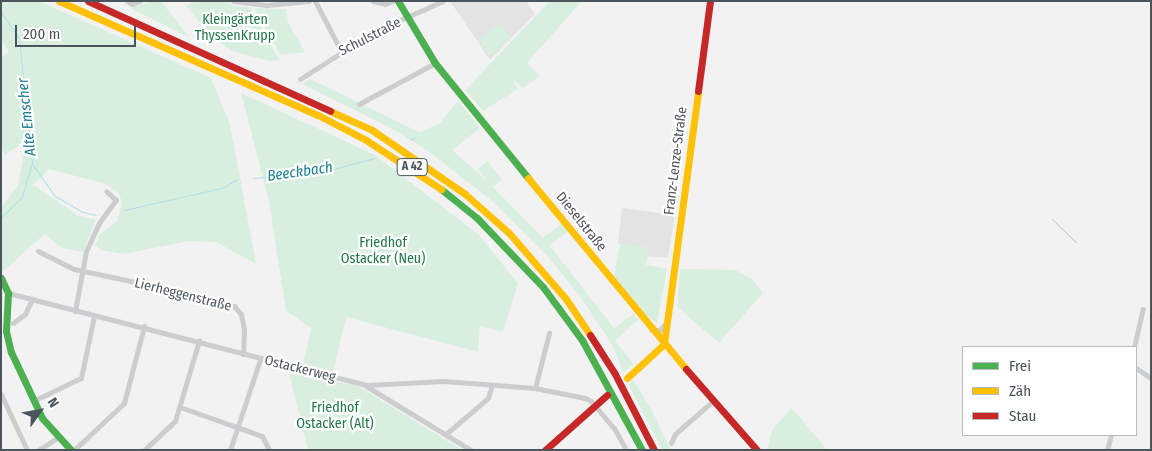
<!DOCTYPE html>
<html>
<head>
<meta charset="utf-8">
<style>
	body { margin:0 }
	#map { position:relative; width:1152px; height:451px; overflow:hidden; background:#f2f2f2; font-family:"Fira Sans Condensed",sans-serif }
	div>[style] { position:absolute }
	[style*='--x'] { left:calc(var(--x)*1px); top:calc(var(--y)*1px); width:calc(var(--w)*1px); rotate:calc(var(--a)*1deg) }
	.education>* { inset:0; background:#e4e3e3 }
	.green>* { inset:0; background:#d8efe0; transform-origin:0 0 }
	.stream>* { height:1px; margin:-0.5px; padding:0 0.5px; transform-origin:0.5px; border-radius:0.5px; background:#b1dfe9 }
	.street>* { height:5px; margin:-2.5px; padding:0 2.5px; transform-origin:2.5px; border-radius:2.5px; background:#cccdcf }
	.fast>* { height:7px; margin:-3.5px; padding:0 3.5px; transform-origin:3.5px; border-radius:3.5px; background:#4caf50 }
	.slow>* { height:7px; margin:-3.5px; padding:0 3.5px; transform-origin:3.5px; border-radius:3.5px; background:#ffc107 }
	.jam>* { height:7px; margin:-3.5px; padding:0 3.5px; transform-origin:3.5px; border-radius:3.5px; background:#c62828 }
	.rail>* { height:1px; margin:-0.5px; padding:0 0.5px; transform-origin:0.5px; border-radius:0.5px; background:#c7c8c9 }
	span { translate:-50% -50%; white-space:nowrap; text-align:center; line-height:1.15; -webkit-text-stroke:4.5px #fff; paint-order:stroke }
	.shield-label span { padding:1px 4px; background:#fff; border:1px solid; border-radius:4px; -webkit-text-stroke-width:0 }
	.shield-label { font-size:12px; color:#4a545c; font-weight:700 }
	.park-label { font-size:14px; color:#207849 }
	.street-label { font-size:14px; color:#4a545c }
	.water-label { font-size:15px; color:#187c92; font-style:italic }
	.frame { position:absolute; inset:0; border:2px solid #4a545c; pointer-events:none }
	.legend { position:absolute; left:962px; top:346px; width:175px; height:90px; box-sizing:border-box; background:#fff; border:1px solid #b7bbbe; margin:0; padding:6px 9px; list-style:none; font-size:15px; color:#4a545c }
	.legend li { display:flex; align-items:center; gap:10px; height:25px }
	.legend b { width:25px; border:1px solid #b7bbbe }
	.north { position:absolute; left:15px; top:386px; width:50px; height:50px; -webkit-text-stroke:4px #fff; paint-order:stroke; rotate:58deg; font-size:14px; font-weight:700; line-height:20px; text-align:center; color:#4a545c }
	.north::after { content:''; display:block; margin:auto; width:18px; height:22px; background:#4a545c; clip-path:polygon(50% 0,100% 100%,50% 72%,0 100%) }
	.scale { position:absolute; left:15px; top:25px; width:121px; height:22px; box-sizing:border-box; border:2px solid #4a545c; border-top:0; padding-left:6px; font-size:15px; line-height:18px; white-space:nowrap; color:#4a545c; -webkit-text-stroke:4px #fff; paint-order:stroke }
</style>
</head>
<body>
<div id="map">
	<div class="education">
		<div style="clip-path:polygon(450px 1px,526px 1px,535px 14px,490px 60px)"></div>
		<div style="clip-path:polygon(622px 208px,675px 215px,668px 258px,647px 256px,648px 248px,618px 244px)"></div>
	</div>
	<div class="green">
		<div style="clip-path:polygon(1px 1px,39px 1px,211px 78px,230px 124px,256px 264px,216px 242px,189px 241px,124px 254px,100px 250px,96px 245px,99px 235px,117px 221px,122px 204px,119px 193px,106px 184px,49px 169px,31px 187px,35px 186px,77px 215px,96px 220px,83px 252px,62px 248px,45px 234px,2px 272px,1px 207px,18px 186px,23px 157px,22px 143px,5px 155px,1px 147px,1px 57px,9px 52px,1px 40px)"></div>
		<div style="clip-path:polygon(152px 1px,161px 1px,189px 37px,130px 8px)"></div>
		<div style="clip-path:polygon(196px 1px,226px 1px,234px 6px,250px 7px,279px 60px,269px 61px,232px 51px,213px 38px,186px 6px)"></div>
		<div style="clip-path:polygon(550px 1px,582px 1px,527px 63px,540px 76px,523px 88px,513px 80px,518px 89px,483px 111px,465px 90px)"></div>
		<div style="clip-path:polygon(254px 8px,286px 9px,288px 22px,305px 52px,281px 55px)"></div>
		<div style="left:500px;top:24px;width:19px;height:27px;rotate:54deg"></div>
		<div style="clip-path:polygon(310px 79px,419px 132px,439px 124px,458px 101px,480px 128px,452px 150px,487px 181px,478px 169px,487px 161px,502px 179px,493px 187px,543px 238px,562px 223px,568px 231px,550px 246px,614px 328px,633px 314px,638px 320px,615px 341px,634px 364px,623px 372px,613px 346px,579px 295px,549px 258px,492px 201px,427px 150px,387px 126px,302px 84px)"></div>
		<div style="clip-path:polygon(241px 93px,375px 155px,478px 234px,518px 283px,503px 332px,480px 326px,478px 352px,346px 317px,333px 373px,303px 365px,311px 328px,286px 311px,269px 201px)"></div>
		<div style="clip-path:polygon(620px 243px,649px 248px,646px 265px,667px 269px,657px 323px,641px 312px,614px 276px)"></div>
		<div style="clip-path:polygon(680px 269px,735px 270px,751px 278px,763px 293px,719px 343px,677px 307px)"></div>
		<div style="clip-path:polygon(289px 373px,358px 386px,462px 450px,308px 450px)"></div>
		<div style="clip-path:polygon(633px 379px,652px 411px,671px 450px,662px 450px,629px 385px)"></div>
		<div style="clip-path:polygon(791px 408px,804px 422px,827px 450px,767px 450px,772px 430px)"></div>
	</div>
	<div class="stream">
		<div style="--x:1;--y:12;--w:32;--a:56"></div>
		<div style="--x:19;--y:39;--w:125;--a:84"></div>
		<div style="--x:32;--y:163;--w:37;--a:107"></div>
		<div style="--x:21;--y:198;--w:28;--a:136"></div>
		<div style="--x:411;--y:139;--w:5;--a:-22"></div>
		<div style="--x:33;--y:165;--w:38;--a:55"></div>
		<div style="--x:55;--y:196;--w:32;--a:30"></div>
		<div style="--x:83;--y:212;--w:13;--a:13"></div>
		<div style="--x:253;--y:178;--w:61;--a:-3.8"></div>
		<div style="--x:314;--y:174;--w:63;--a:-14.7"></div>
		<div style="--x:124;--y:210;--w:100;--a:-12.7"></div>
		<div style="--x:222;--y:188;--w:16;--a:-30"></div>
	</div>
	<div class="street">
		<div style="--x:127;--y:1;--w:6;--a:31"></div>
		<div style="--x:132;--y:4;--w:9;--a:-21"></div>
		<div style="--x:233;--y:1;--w:34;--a:7"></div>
		<div style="--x:267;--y:5;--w:42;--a:-5.4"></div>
		<div style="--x:315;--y:1;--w:56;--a:62.5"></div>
		<div style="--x:373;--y:1;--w:12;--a:14"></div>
		<div style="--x:385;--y:4;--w:9;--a:-21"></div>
		<div style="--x:300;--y:79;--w:89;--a:-32.6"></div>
		<div style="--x:375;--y:31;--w:74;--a:-23.8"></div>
		<div style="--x:359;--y:104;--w:86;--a:-28.3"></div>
		<div style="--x:38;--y:251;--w:40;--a:26.6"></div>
		<div style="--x:74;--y:269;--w:82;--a:12"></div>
		<div style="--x:154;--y:286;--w:61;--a:17.2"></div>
		<div style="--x:212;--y:304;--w:22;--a:5"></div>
		<div style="--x:234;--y:306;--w:11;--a:49"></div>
		<div style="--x:241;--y:314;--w:15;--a:79"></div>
		<div style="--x:244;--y:329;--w:25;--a:92"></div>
		<div style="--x:8;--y:293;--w:370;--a:14.4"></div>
		<div style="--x:366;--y:385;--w:78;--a:-2.9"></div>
		<div style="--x:444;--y:381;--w:91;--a:4.4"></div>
		<div style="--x:535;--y:388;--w:51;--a:11.3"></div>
		<div style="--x:585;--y:398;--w:7;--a:27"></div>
		<div style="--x:591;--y:401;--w:35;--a:50"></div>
		<div style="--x:614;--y:428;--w:25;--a:61"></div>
		<div style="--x:75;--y:311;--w:61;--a:-79.6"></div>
		<div style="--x:86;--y:251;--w:31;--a:-65"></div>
		<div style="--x:99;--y:223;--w:29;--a:-54"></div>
		<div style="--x:116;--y:200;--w:13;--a:-138"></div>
		<div style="--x:13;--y:323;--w:15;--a:-37"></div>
		<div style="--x:25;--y:314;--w:17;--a:-65"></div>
		<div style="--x:652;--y:330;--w:8;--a:0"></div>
		<div style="--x:660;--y:330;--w:9;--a:-49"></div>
		<div style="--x:1134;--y:347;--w:39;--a:-77"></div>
		<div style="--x:1136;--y:368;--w:18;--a:34"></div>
		<div style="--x:366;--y:386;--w:123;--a:31.4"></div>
		<div style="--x:535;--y:388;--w:57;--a:-75.7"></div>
		<div style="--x:1;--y:394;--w:62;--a:65.1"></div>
		<div style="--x:33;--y:401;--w:53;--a:-25.6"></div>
		<div style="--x:81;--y:378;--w:63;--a:-78.2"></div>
		<div style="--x:180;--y:407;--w:87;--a:19.5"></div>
		<div style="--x:262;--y:436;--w:16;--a:63"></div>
		<div style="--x:446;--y:434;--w:55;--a:-40.6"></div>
		<div style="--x:488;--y:398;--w:14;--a:-73"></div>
		<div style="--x:671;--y:443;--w:10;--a:-66"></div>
		<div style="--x:675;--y:434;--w:50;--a:-41"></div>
		<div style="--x:38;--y:450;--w:25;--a:-32"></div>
		<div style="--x:74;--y:450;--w:69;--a:-43.2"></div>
		<div style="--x:124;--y:403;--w:80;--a:-75.4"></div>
		<div style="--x:144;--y:450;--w:42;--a:-43.1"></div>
		<div style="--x:175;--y:421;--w:84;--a:-73.3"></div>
		<div style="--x:230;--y:450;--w:95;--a:-71.6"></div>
		<div style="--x:1107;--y:450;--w:16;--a:-75"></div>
	</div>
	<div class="fast">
		<div style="--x:398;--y:1;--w:72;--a:59.2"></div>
		<div style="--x:435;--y:63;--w:148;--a:51"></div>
		<div style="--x:441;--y:189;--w:46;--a:38.9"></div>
		<div style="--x:477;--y:218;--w:95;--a:46.3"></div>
		<div style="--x:543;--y:287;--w:66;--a:53.7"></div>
		<div style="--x:582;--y:340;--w:125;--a:61.4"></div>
		<div style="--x:1;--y:278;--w:17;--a:65"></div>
		<div style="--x:8;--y:293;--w:38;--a:93"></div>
		<div style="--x:6;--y:331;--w:22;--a:77"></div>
		<div style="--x:11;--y:352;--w:73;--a:64.8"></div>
		<div style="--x:42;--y:418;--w:43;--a:47.8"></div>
	</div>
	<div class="slow">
		<div style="--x:59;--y:1;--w:283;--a:23.8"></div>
		<div style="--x:318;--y:115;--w:54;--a:27.5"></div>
		<div style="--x:366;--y:140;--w:90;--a:33.2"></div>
		<div style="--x:330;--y:111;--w:46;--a:24.3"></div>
		<div style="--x:372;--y:130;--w:113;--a:34.5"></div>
		<div style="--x:465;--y:194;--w:59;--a:41.6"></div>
		<div style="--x:509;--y:233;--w:87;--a:49.2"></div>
		<div style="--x:566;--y:299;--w:43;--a:56.3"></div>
		<div style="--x:528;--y:178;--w:248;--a:50.4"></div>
		<div style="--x:664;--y:344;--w:255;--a:-82.3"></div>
		<div style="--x:627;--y:378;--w:50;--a:-42.6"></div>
	</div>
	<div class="jam">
		<div style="--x:88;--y:1;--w:266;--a:24.4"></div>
		<div style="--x:698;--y:91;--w:91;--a:-82.4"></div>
		<div style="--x:590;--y:335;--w:46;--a:57.3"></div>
		<div style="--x:615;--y:374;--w:85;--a:62.8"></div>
		<div style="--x:686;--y:369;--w:108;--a:48.8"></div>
		<div style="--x:545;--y:450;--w:83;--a:-41.6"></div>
	</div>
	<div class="rail">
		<div style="--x:1052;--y:219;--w:33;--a:44"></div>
	</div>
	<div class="shield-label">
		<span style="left:412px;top:167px">A 42</span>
	</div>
	<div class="park-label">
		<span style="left:235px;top:28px">Kleingärten<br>ThyssenKrupp</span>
		<span style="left:383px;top:251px">Friedhof<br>Ostacker (Neu)</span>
		<span style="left:335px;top:416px">Friedhof<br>Ostacker (Alt)</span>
	</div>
	<div class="street-label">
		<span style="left:370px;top:37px;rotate:-27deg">Schulstraße</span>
		<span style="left:676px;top:161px;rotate:-83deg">Franz-Lenze-Straße</span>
		<span style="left:581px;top:222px;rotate:51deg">Dieselstraße</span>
		<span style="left:183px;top:295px;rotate:14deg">Lierheggenstraße</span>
		<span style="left:300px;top:369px;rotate:14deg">Ostackerweg</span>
	</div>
	<div class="water-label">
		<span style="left:27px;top:117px;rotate:-96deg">Alte Emscher</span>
		<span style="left:300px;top:172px;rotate:-8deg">Beeckbach</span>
	</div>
	<div class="frame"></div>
	<ul class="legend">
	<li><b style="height:6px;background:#4caf50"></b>Frei</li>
	<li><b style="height:6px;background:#ffc107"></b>Zäh</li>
	<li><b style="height:6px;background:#c62828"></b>Stau</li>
	</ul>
	<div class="north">N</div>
	<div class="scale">200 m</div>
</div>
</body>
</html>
